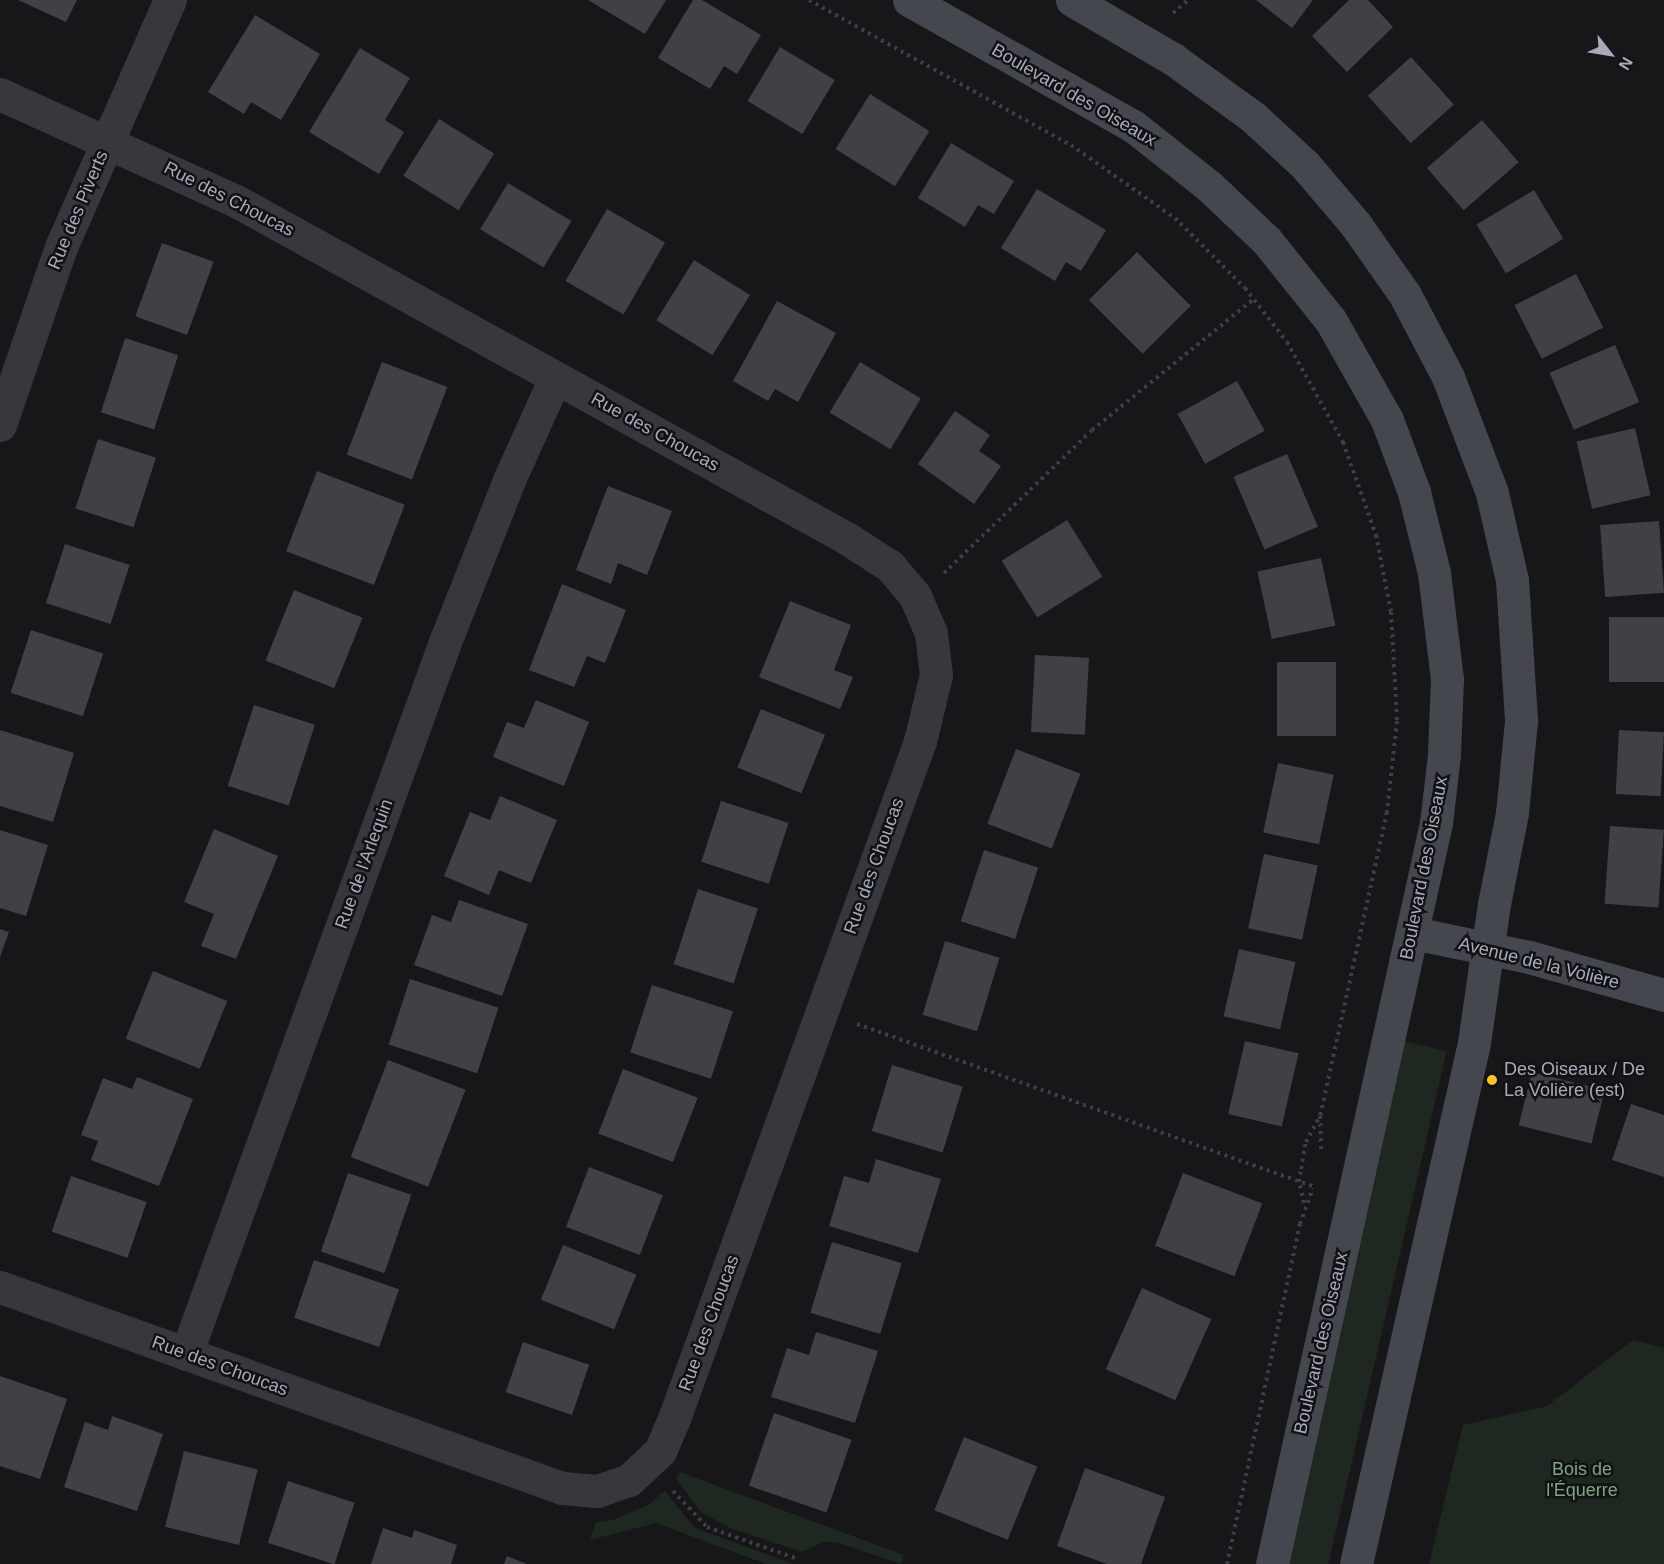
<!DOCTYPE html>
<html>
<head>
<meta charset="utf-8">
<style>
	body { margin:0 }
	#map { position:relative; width:1664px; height:1564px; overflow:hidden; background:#171619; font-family:Arial,sans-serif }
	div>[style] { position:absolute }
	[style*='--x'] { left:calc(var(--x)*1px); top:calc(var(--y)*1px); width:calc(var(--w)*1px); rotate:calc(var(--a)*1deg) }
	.green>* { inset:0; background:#1e2720; transform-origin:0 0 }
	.building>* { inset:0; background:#404146; transform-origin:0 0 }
	.path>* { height:4px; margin-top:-2px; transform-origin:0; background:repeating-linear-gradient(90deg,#3d3f45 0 3px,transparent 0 7.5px) }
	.street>* { height:33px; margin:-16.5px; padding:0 16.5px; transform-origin:16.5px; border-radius:16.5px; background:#37383e }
	.secondary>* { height:33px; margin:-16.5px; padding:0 16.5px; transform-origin:16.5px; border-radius:16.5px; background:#45474e }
	.dots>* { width:16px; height:16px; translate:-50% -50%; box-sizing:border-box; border:3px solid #121114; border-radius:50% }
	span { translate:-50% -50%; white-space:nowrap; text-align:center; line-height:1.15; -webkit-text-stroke:5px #121114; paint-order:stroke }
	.street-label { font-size:18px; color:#a7acba }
	.poi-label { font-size:18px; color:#a7acba }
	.left { translate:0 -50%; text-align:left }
	.park-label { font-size:18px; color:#7ca781 }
	.north { position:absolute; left:1580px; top:24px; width:60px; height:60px; -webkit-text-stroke:4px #121114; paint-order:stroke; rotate:121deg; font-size:16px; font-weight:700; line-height:24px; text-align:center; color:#a7acba }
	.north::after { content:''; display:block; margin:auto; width:21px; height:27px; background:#a7acba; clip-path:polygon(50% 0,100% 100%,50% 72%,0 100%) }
</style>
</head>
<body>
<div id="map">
	<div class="green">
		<div style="left:1399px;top:1040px;width:49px;height:536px;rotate:13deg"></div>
		<div style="clip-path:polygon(1633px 1340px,1664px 1348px,1664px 1564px,1429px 1564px,1463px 1425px,1547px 1406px)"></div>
		<div style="clip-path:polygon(680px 1472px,904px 1555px,901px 1564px,836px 1542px,824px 1542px,802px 1552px,730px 1528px,701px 1512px,676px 1479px)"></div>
		<div style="clip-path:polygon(665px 1491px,695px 1528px,793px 1564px,766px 1564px,656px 1523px,590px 1540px,596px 1522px,613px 1520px,648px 1505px)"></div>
	</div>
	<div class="building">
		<div style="clip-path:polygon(18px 0,77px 0,66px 22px)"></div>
		<div style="clip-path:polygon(588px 0,666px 0,645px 34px)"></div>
		<div style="clip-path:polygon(693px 0,702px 0,761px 35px,737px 74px,724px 66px,710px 89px,658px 58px)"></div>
		<div style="clip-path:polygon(1256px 0,1313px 0,1292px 28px)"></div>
		<div style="clip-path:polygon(1349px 0,1368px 0,1393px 27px,1347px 72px,1312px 36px)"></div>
		<div style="clip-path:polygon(255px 15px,320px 54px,281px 120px,251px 102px,244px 114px,208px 92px)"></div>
		<div style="left:780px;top:47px;width:64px;height:63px;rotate:31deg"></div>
		<div style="clip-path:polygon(360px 48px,410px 78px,385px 120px,404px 132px,379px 174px,309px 132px)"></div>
		<div style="left:1411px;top:57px;width:64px;height:58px;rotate:48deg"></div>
		<div style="left:870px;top:94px;width:70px;height:65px;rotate:32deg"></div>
		<div style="left:439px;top:119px;width:65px;height:67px;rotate:32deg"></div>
		<div style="left:1482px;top:120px;width:56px;height:73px;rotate:49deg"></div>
		<div style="clip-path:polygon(951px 143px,1014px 181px,994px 214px,978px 205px,965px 227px,918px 198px)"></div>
		<div style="left:508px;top:183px;width:74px;height:54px;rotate:31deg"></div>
		<div style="clip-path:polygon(1037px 189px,1106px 230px,1081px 271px,1066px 262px,1055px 281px,1001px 248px)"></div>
		<div style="left:1534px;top:190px;width:57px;height:67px;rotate:59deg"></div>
		<div style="left:607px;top:209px;width:67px;height:83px;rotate:30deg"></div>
		<div style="left:162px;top:243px;width:55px;height:78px;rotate:20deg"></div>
		<div style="left:1137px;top:252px;width:76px;height:68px;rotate:45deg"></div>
		<div style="left:694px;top:260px;width:66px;height:71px;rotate:32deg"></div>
		<div style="left:1576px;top:274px;width:60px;height:69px;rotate:63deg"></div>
		<div style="clip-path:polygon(777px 301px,836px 333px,798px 402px,775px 389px,768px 401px,733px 381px)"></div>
		<div style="left:125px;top:338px;width:56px;height:78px;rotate:18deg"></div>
		<div style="left:1615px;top:345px;width:62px;height:71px;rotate:67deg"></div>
		<div style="left:382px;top:362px;width:70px;height:99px;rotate:21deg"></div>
		<div style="left:860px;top:362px;width:71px;height:59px;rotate:31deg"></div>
		<div style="left:1237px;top:381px;width:57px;height:68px;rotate:61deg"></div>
		<div style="clip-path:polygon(955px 411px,990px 435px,979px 451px,1001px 466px,974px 504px,918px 464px)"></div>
		<div style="left:1635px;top:428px;width:69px;height:60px;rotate:77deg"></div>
		<div style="left:98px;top:439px;width:61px;height:73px;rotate:18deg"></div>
		<div style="left:1287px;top:454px;width:79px;height:58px;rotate:67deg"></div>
		<div style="left:317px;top:471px;width:94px;height:86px;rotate:21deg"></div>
		<div style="clip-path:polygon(608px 486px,672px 511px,647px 575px,618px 563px,611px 584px,576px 570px)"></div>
		<div style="left:1067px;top:520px;width:67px;height:77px;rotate:58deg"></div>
		<div style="left:1659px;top:521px;width:72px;height:59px;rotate:86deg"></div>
		<div style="left:65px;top:544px;width:68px;height:62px;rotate:18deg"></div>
		<div style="left:1321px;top:558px;width:69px;height:65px;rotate:78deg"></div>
		<div style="clip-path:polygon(562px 584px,626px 610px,605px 663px,587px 656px,574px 687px,529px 670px)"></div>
		<div style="left:294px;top:590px;width:74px;height:76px;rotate:22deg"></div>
		<div style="clip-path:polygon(790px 601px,851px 625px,834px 670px,853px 677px,840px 709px,759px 677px)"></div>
		<div style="left:1664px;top:617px;width:65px;height:55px;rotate:90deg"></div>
		<div style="left:31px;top:630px;width:76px;height:66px;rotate:18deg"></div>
		<div style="left:1035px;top:655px;width:54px;height:77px;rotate:3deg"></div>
		<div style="left:1277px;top:662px;width:59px;height:74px"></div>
		<div style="clip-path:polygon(536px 700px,589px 722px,564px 786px,493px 757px,507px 722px,524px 728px)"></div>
		<div style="left:254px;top:705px;width:64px;height:85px;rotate:18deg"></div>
		<div style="left:761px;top:709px;width:69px;height:63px;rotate:22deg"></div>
		<div style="clip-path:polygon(0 730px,74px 753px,53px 822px,0 806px)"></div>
		<div style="left:1619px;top:730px;width:45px;height:64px;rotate:3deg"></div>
		<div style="left:1016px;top:749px;width:69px;height:80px;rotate:21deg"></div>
		<div style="left:1278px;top:763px;width:57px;height:71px;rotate:12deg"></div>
		<div style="clip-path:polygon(500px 796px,557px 820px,531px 883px,499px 870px,489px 895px,444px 876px,470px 812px,490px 820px)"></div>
		<div style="left:721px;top:801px;width:71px;height:64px;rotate:18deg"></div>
		<div style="left:1610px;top:826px;width:54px;height:78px;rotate:4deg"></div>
		<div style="clip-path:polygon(214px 829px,278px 856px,236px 959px,201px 946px,214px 914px,184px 902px)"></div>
		<div style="clip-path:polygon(0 830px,48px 845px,26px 916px,0 908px)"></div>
		<div style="left:984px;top:850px;width:57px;height:75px;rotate:18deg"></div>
		<div style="left:1264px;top:854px;width:55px;height:76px;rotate:12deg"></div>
		<div style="left:698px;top:889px;width:63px;height:79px;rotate:18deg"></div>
		<div style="clip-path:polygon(459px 900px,528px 924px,502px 996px,414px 965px,432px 915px,451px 922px)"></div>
		<div style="clip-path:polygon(0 929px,9px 932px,0 957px)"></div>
		<div style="left:945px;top:941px;width:57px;height:77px;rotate:17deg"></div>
		<div style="left:1239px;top:949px;width:58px;height:69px;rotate:13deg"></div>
		<div style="left:153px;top:971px;width:80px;height:73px;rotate:22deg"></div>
		<div style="left:410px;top:979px;width:93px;height:69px;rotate:18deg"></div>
		<div style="left:652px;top:985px;width:85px;height:71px;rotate:18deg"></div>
		<div style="left:1245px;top:1041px;width:55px;height:75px;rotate:13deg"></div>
		<div style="left:388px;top:1060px;width:83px;height:104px;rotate:21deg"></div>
		<div style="left:892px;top:1065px;width:74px;height:69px;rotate:17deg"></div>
		<div style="left:623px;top:1069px;width:80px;height:69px;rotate:21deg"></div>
		<div style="left:1532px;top:1072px;width:75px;height:55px;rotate:14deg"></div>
		<div style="clip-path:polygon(137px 1077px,193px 1099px,159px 1186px,91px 1160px,98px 1141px,81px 1135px,103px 1078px,132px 1089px)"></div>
		<div style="clip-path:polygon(1631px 1104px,1664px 1115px,1664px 1177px,1612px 1160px)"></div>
		<div style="clip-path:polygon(876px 1159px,941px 1179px,918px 1253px,829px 1226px,844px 1176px,869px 1183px)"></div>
		<div style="left:589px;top:1167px;width:79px;height:64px;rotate:21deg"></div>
		<div style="left:348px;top:1173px;width:67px;height:83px;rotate:19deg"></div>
		<div style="left:1183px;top:1173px;width:85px;height:78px;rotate:21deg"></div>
		<div style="left:71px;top:1176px;width:80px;height:59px;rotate:19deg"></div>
		<div style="left:832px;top:1242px;width:73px;height:74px;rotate:17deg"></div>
		<div style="left:563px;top:1245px;width:79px;height:59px;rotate:22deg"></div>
		<div style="left:314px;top:1260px;width:90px;height:61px;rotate:19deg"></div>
		<div style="left:1142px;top:1288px;width:76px;height:89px;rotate:24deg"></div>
		<div style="clip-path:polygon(816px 1332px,878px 1351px,855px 1423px,771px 1397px,787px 1348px,809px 1355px)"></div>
		<div style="left:523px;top:1342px;width:70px;height:53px;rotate:19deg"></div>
		<div style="clip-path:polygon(0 1376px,67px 1399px,40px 1479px,0 1466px)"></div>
		<div style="left:774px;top:1413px;width:82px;height:77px;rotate:19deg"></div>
		<div style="clip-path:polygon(112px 1416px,163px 1434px,137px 1511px,64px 1487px,85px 1422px,108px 1430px)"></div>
		<div style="left:964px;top:1437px;width:79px;height:79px;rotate:22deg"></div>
		<div style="left:184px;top:1451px;width:76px;height:78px;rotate:14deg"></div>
		<div style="clip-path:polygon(1085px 1468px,1165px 1497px,1141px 1564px,1107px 1564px,1057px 1546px)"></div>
		<div style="left:288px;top:1481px;width:70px;height:65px;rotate:18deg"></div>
		<div style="clip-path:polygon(383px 1528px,412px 1538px,414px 1530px,457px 1545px,451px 1564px,371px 1564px)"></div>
		<div style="clip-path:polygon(507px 1556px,527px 1564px,504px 1564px)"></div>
	</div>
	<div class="path">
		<div style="--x:809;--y:0;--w:299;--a:29"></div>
		<div style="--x:1071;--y:145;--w:127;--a:35.1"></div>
		<div style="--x:1175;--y:218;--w:99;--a:45"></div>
		<div style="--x:1245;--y:288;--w:68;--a:52.1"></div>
		<div style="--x:1287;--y:342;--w:115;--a:60.8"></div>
		<div style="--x:1343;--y:442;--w:99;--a:70.5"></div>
		<div style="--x:1376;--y:535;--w:78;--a:79"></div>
		<div style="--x:1391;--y:612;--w:109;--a:86.8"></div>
		<div style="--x:1397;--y:721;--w:92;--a:96.3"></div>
		<div style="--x:1387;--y:812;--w:311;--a:102.4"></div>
		<div style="--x:1320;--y:1116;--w:33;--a:88"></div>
		<div style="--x:1173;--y:13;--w:20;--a:-41"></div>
		<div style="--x:944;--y:573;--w:206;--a:-44"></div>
		<div style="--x:1092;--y:430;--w:210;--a:-39"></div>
		<div style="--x:857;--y:1024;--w:485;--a:19.6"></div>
		<div style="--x:1304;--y:1203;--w:22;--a:-103"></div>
		<div style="--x:1299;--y:1182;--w:13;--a:-81"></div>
		<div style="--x:1301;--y:1169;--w:27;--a:-80"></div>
		<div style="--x:1306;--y:1142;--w:30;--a:-62"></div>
		<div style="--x:673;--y:1491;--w:50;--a:46.6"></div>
		<div style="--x:707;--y:1527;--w:96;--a:19.4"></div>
		<div style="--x:1227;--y:1564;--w:348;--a:-77.9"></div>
		<div style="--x:1300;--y:1224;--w:38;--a:-70"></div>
	</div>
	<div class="street">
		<div style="--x:0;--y:94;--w:259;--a:24.4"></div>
		<div style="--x:236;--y:201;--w:699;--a:28.91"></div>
		<div style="--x:848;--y:539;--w:50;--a:32.7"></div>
		<div style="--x:890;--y:566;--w:39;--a:50"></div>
		<div style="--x:915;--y:596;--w:40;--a:66.6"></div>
		<div style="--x:931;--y:633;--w:42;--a:83.2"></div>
		<div style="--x:936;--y:675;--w:68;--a:103.6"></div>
		<div style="--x:920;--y:741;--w:718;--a:109.95"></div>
		<div style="--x:675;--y:1416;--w:38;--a:113"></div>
		<div style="--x:660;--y:1451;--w:42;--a:136.9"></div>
		<div style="--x:629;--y:1480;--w:34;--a:161"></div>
		<div style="--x:597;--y:1491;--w:35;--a:-175"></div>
		<div style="--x:562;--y:1488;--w:597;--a:-160.32"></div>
		<div style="--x:0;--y:425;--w:188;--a:-71.1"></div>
		<div style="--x:61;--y:247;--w:270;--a:-66.2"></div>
		<div style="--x:186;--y:1354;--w:758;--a:-70.01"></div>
		<div style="--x:445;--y:642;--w:174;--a:-68.4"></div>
		<div style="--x:509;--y:480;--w:112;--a:-65.7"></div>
	</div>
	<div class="secondary">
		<div style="--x:909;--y:0;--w:257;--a:29.4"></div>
		<div style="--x:1133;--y:126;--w:97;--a:38.3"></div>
		<div style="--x:1209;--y:186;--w:80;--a:43.5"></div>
		<div style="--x:1267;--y:241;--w:102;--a:51.3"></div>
		<div style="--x:1331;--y:321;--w:114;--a:60.5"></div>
		<div style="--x:1387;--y:420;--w:77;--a:69.4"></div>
		<div style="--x:1414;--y:492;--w:83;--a:76.1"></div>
		<div style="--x:1434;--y:573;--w:107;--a:83"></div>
		<div style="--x:1447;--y:679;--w:76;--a:92.3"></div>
		<div style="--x:1444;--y:755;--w:68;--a:96.7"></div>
		<div style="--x:1436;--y:823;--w:759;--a:102.48"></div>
		<div style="--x:1072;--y:0;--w:117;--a:30.3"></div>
		<div style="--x:1173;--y:59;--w:99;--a:35.9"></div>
		<div style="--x:1253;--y:117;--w:71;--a:42.7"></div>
		<div style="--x:1305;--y:165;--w:79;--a:49.6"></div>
		<div style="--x:1356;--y:225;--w:85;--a:55"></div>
		<div style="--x:1405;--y:295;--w:93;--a:62.3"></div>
		<div style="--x:1448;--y:377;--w:124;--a:69.2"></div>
		<div style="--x:1492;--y:493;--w:89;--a:77.1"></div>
		<div style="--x:1512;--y:580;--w:141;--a:86.3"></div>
		<div style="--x:1521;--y:721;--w:92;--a:95.6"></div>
		<div style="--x:1512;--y:813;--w:93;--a:101.2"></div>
		<div style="--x:1494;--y:904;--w:140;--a:98.2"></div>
		<div style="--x:1474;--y:1043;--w:534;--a:102.76"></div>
		<div style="--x:1413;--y:933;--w:118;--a:11.7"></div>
		<div style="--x:1529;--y:957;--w:140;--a:15.7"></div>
	</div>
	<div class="dots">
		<div style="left:1492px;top:1080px;background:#ffc128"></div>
	</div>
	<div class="street-label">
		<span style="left:1074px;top:95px;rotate:30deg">Boulevard des Oiseaux</span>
		<span style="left:229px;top:199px;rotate:27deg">Rue des Choucas</span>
		<span style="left:78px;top:210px;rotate:-67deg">Rue des Piverts</span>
		<span style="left:655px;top:432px;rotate:29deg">Rue des Choucas</span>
		<span style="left:364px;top:864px;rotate:-70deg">Rue de l'Arlequin</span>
		<span style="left:874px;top:866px;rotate:-70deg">Rue des Choucas</span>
		<span style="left:1424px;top:868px;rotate:-79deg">Boulevard des Oiseaux</span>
		<span style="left:1539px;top:963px;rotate:14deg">Avenue de la Volière</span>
		<span style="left:709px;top:1323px;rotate:-70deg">Rue des Choucas</span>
		<span style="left:1321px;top:1343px;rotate:-77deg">Boulevard des Oiseaux</span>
		<span style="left:220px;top:1366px;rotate:20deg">Rue des Choucas</span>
	</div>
	<div class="poi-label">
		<span class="left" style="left:1504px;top:1080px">Des Oiseaux / De<br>La Volière (est)</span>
	</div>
	<div class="park-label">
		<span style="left:1582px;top:1480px">Bois de<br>l'Équerre</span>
	</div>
	<div class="north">N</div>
</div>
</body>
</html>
